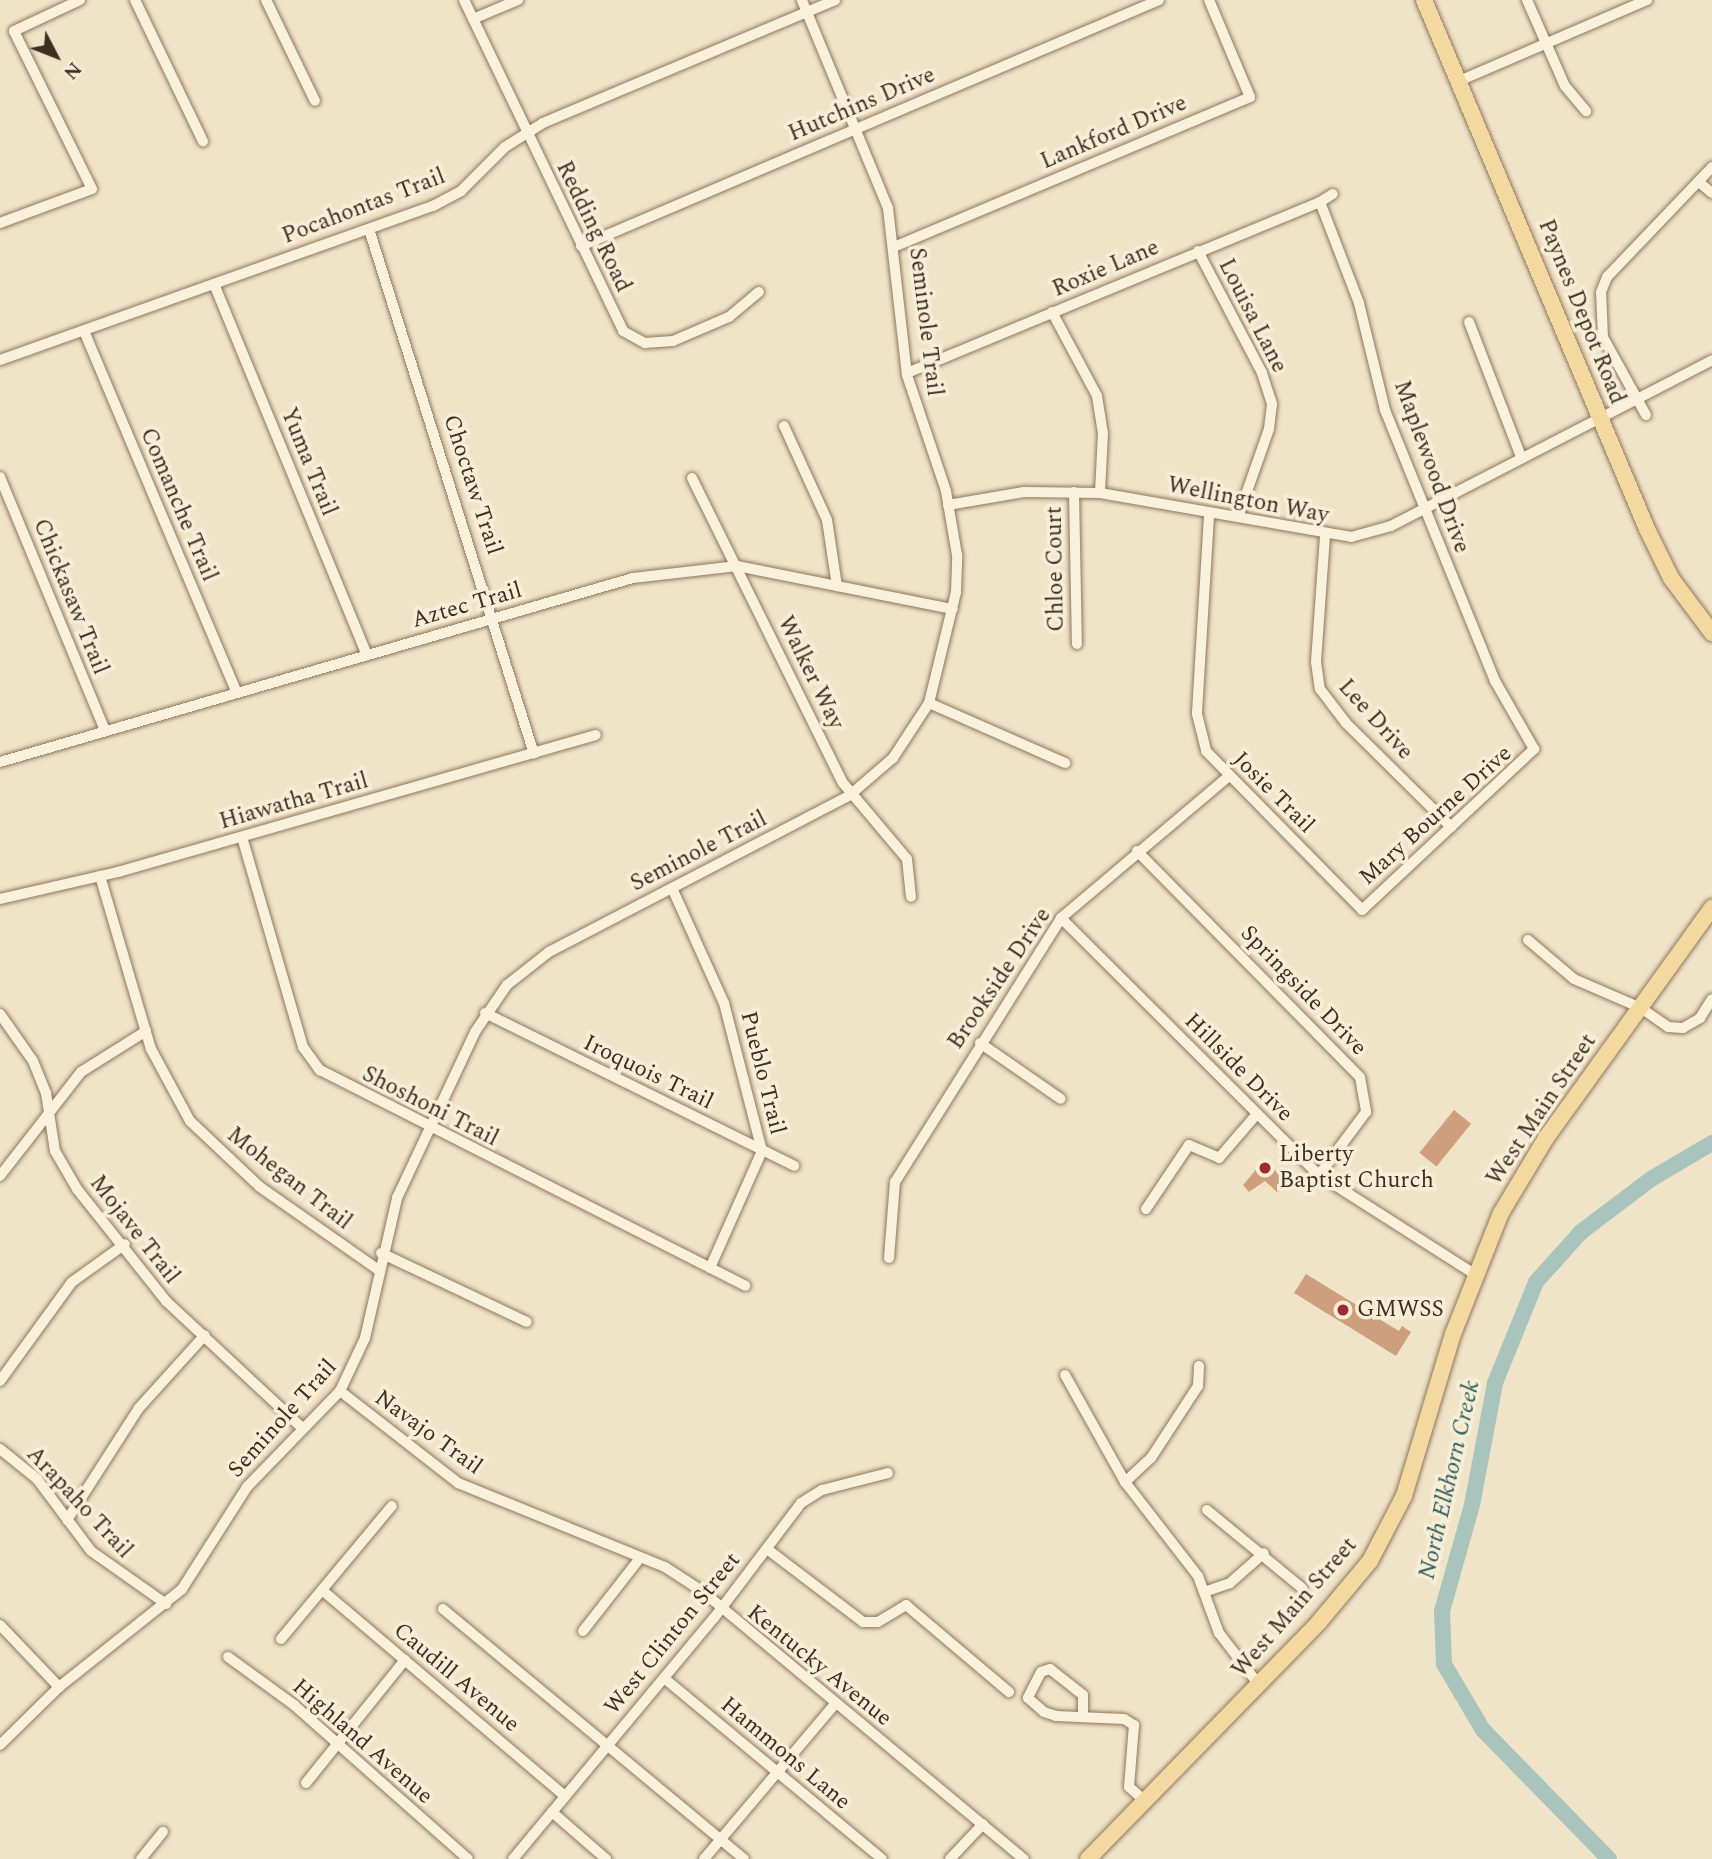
<!DOCTYPE html>
<html>
<head>
<meta charset="utf-8">
<style>
	body { margin:0 }
	#map { position:relative; width:1712px; height:1859px; overflow:hidden; background:#f0e4c8; font-family:Spectral,serif }
	div>[style] { position:absolute }
	[style*='--x'] { left:calc(var(--x)*1px); top:calc(var(--y)*1px); width:calc(var(--w)*1px); rotate:calc(var(--a)*1deg) }
	.river>* { height:16px; margin:-8px; padding:0 8px; transform-origin:8px; border-radius:8px; background:#a9c4bc }
	.building>* { inset:0; background:#cf9f7d; transform-origin:0 0 }
	.roads { filter:drop-shadow(0 0 2px #8d765c) drop-shadow(0 0 2px #8d765c) }
	.minor>* { height:10px; margin:-5px; padding:0 5px; transform-origin:5px; border-radius:5px; background:#faf1dc }
	.primary>* { height:16px; margin:-8px; padding:0 8px; transform-origin:8px; border-radius:8px; background:#f3d9a0 }
	.dots>* { width:19px; height:19px; translate:-50% -50%; box-sizing:border-box; border:4px solid #f7eed8; border-radius:50% }
	span { translate:-50% -50%; white-space:nowrap; text-align:center; line-height:1.15; -webkit-text-stroke:7px #f7eed8; paint-order:stroke }
	.street-label { font-size:23px; color:#3d2e20 }
	.poi-label { font-size:23px; color:#3d2e20 }
	.left { translate:0 -50%; text-align:left }
	.water-label { font-size:24px; color:#2f5d5a; font-style:italic }
	.north { position:absolute; left:21px; top:21px; width:70px; height:70px; -webkit-text-stroke:5px #f7eed8; paint-order:stroke; rotate:132deg; font-size:19px; font-weight:700; line-height:28px; text-align:center; color:#3d2e20 }
	.north::after { content:''; display:block; margin:auto; width:24px; height:32px; background:#3d2e20; clip-path:polygon(50% 0,100% 100%,50% 72%,0 100%) }
</style>
</head>
<body>
<div id="map">
	<div class="river">
		<div style="--x:1609;--y:1859;--w:180;--a:-134.3"></div>
		<div style="--x:1483;--y:1730;--w:77;--a:-120.6"></div>
		<div style="--x:1444;--y:1664;--w:53;--a:-92.2"></div>
		<div style="--x:1442;--y:1611;--w:110;--a:-74.2"></div>
		<div style="--x:1472;--y:1505;--w:124;--a:-79.3"></div>
		<div style="--x:1495;--y:1383;--w:109;--a:-67.9"></div>
		<div style="--x:1536;--y:1282;--w:67;--a:-48"></div>
		<div style="--x:1581;--y:1232;--w:88;--a:-37.1"></div>
		<div style="--x:1651;--y:1179;--w:71;--a:-30.5"></div>
	</div>
	<div class="building">
		<div style="left:1454px;top:1110px;width:22px;height:55px;rotate:39deg"></div>
		<div style="clip-path:polygon(1264px 1160px,1287px 1182px,1277px 1192px,1265px 1181px,1249px 1192px,1243px 1185px)"></div>
		<div style="clip-path:polygon(1306px 1274px,1399px 1331px,1402px 1326px,1411px 1332px,1396px 1356px,1294px 1293px)"></div>
	</div>
	<div class="roads">
		<div class="minor">
			<div style="--x:135;--y:0;--w:157;--a:64.3"></div>
			<div style="--x:266;--y:0;--w:112;--a:64.1"></div>
			<div style="--x:464;--y:0;--w:367;--a:64.3"></div>
			<div style="--x:623;--y:331;--w:25;--a:29"></div>
			<div style="--x:645;--y:343;--w:28;--a:-4"></div>
			<div style="--x:673;--y:341;--w:61;--a:-23.2"></div>
			<div style="--x:729;--y:317;--w:39;--a:-40"></div>
			<div style="--x:1527;--y:0;--w:94;--a:66.2"></div>
			<div style="--x:1565;--y:86;--w:33;--a:50"></div>
			<div style="--x:473;--y:19;--w:49;--a:-22.9"></div>
			<div style="--x:1459;--y:81;--w:205;--a:-23.3"></div>
			<div style="--x:1700;--y:183;--w:16;--a:40"></div>
			<div style="--x:0;--y:223;--w:98;--a:-20.3"></div>
			<div style="--x:92;--y:189;--w:176;--a:-116.3"></div>
			<div style="--x:14;--y:31;--w:73;--a:-25.2"></div>
			<div style="--x:369;--y:229;--w:550;--a:72.55"></div>
			<div style="--x:581;--y:246;--w:628;--a:-23.05"></div>
			<div style="--x:896;--y:246;--w:384;--a:-22.8"></div>
			<div style="--x:1250;--y:97;--w:105;--a:-112.9"></div>
			<div style="--x:1198;--y:251;--w:138;--a:62.3"></div>
			<div style="--x:1262;--y:373;--w:33;--a:72"></div>
			<div style="--x:1272;--y:404;--w:25;--a:97"></div>
			<div style="--x:1269;--y:429;--w:93;--a:109.4"></div>
			<div style="--x:214;--y:284;--w:401;--a:67.6"></div>
			<div style="--x:1052;--y:312;--w:95;--a:61.8"></div>
			<div style="--x:1097;--y:396;--w:37;--a:81"></div>
			<div style="--x:1103;--y:433;--w:60;--a:92.9"></div>
			<div style="--x:1469;--y:322;--w:142;--a:68.9"></div>
			<div style="--x:84;--y:331;--w:393;--a:67.1"></div>
			<div style="--x:0;--y:360;--w:460;--a:-19.6"></div>
			<div style="--x:433;--y:206;--w:32;--a:-28"></div>
			<div style="--x:461;--y:191;--w:62;--a:-45"></div>
			<div style="--x:505;--y:147;--w:45;--a:-32.3"></div>
			<div style="--x:543;--y:123;--w:317;--a:-22.8"></div>
			<div style="--x:907;--y:373;--w:447;--a:-22.5"></div>
			<div style="--x:1646;--y:415;--w:89;--a:-118.9"></div>
			<div style="--x:1603;--y:337;--w:45;--a:-92.5"></div>
			<div style="--x:1601;--y:292;--w:16;--a:-68"></div>
			<div style="--x:1607;--y:277;--w:152;--a:-46.3"></div>
			<div style="--x:784;--y:426;--w:103;--a:65.4"></div>
			<div style="--x:827;--y:520;--w:67;--a:81.4"></div>
			<div style="--x:0;--y:477;--w:275;--a:67.5"></div>
			<div style="--x:692;--y:478;--w:340;--a:63.7"></div>
			<div style="--x:843;--y:783;--w:99;--a:49.9"></div>
			<div style="--x:907;--y:859;--w:38;--a:84"></div>
			<div style="--x:1074;--y:492;--w:152;--a:88.9"></div>
			<div style="--x:948;--y:505;--w:77;--a:-9.7"></div>
			<div style="--x:1024;--y:492;--w:76;--a:0.8"></div>
			<div style="--x:1100;--y:493;--w:255;--a:9.9"></div>
			<div style="--x:1351;--y:537;--w:41;--a:-15.4"></div>
			<div style="--x:1391;--y:526;--w:361;--a:-27.3"></div>
			<div style="--x:1209;--y:516;--w:198;--a:93.5"></div>
			<div style="--x:1197;--y:714;--w:38;--a:76"></div>
			<div style="--x:1206;--y:751;--w:223;--a:45.5"></div>
			<div style="--x:1362;--y:910;--w:236;--a:-43.1"></div>
			<div style="--x:1534;--y:749;--w:78;--a:-119.8"></div>
			<div style="--x:1495;--y:681;--w:292;--a:-112.1"></div>
			<div style="--x:1385;--y:410;--w:110;--a:-103.7"></div>
			<div style="--x:1359;--y:303;--w:108;--a:-111.1"></div>
			<div style="--x:1320;--y:202;--w:15;--a:-32"></div>
			<div style="--x:1325;--y:536;--w:126;--a:94.1"></div>
			<div style="--x:1316;--y:662;--w:27;--a:82"></div>
			<div style="--x:1320;--y:689;--w:43;--a:52.6"></div>
			<div style="--x:1346;--y:723;--w:148;--a:44.7"></div>
			<div style="--x:929;--y:703;--w:149;--a:23.8"></div>
			<div style="--x:0;--y:762;--w:659;--a:-16.21"></div>
			<div style="--x:633;--y:578;--w:105;--a:-6.6"></div>
			<div style="--x:737;--y:566;--w:220;--a:11.3"></div>
			<div style="--x:242;--y:837;--w:219;--a:73.8"></div>
			<div style="--x:303;--y:1047;--w:29;--a:54"></div>
			<div style="--x:320;--y:1070;--w:477;--a:26.9"></div>
			<div style="--x:1137;--y:851;--w:317;--a:45.4"></div>
			<div style="--x:1360;--y:1077;--w:36;--a:80"></div>
			<div style="--x:1366;--y:1112;--w:79;--a:126.7"></div>
			<div style="--x:100;--y:876;--w:180;--a:73.6"></div>
			<div style="--x:151;--y:1049;--w:82;--a:61.6"></div>
			<div style="--x:190;--y:1121;--w:96;--a:43.3"></div>
			<div style="--x:260;--y:1187;--w:143;--a:35"></div>
			<div style="--x:672;--y:888;--w:126;--a:65.7"></div>
			<div style="--x:724;--y:1003;--w:153;--a:75.6"></div>
			<div style="--x:762;--y:1151;--w:128;--a:114"></div>
			<div style="--x:0;--y:899;--w:121;--a:-12.9"></div>
			<div style="--x:118;--y:872;--w:497;--a:-16"></div>
			<div style="--x:1061;--y:918;--w:364;--a:44.9"></div>
			<div style="--x:1319;--y:1175;--w:183;--a:32.5"></div>
			<div style="--x:1528;--y:940;--w:60;--a:40.3"></div>
			<div style="--x:1574;--y:979;--w:73;--a:23.4"></div>
			<div style="--x:1641;--y:1008;--w:33;--a:35"></div>
			<div style="--x:1668;--y:1027;--w:15;--a:4"></div>
			<div style="--x:1683;--y:1028;--w:20;--a:-30"></div>
			<div style="--x:1700;--y:1018;--w:22;--a:-58"></div>
			<div style="--x:485;--y:1013;--w:345;--a:26.3"></div>
			<div style="--x:0;--y:1014;--w:57;--a:54.9"></div>
			<div style="--x:33;--y:1061;--w:35;--a:68"></div>
			<div style="--x:46;--y:1093;--w:59;--a:81.2"></div>
			<div style="--x:55;--y:1151;--w:44;--a:59.9"></div>
			<div style="--x:77;--y:1189;--w:143;--a:51.5"></div>
			<div style="--x:166;--y:1301;--w:186;--a:43"></div>
			<div style="--x:980;--y:1043;--w:98;--a:34.7"></div>
			<div style="--x:0;--y:1176;--w:132;--a:-52.1"></div>
			<div style="--x:81;--y:1072;--w:77;--a:-32.2"></div>
			<div style="--x:1146;--y:1209;--w:77;--a:-56.1"></div>
			<div style="--x:1189;--y:1145;--w:33;--a:23"></div>
			<div style="--x:1219;--y:1158;--w:58;--a:-49.2"></div>
			<div style="--x:381;--y:1253;--w:161;--a:25.3"></div>
			<div style="--x:889;--y:1258;--w:76;--a:-85.5"></div>
			<div style="--x:895;--y:1182;--w:312;--a:-57.8"></div>
			<div style="--x:1061;--y:918;--w:219;--a:-40.2"></div>
			<div style="--x:1065;--y:1375;--w:123;--a:60.7"></div>
			<div style="--x:1125;--y:1482;--w:119;--a:52.2"></div>
			<div style="--x:1198;--y:1576;--w:61;--a:69.8"></div>
			<div style="--x:1219;--y:1633;--w:66;--a:52.4"></div>
			<div style="--x:0;--y:1381;--w:122;--a:-54"></div>
			<div style="--x:72;--y:1282;--w:65;--a:-35.6"></div>
			<div style="--x:340;--y:1391;--w:150;--a:37.9"></div>
			<div style="--x:458;--y:1483;--w:223;--a:22.1"></div>
			<div style="--x:665;--y:1567;--w:44;--a:33"></div>
			<div style="--x:702;--y:1591;--w:419;--a:39.8"></div>
			<div style="--x:0;--y:1449;--w:48;--a:39"></div>
			<div style="--x:37;--y:1479;--w:90;--a:53.1"></div>
			<div style="--x:91;--y:1551;--w:92;--a:35.2"></div>
			<div style="--x:1125;--y:1482;--w:35;--a:-43"></div>
			<div style="--x:1151;--y:1458;--w:86;--a:-56.9"></div>
			<div style="--x:1198;--y:1386;--w:20;--a:-87"></div>
			<div style="--x:1207;--y:1510;--w:123;--a:39.4"></div>
			<div style="--x:67;--y:1520;--w:133;--a:-57.3"></div>
			<div style="--x:139;--y:1408;--w:98;--a:-47.9"></div>
			<div style="--x:767;--y:1549;--w:121;--a:37.2"></div>
			<div style="--x:863;--y:1622;--w:15;--a:0"></div>
			<div style="--x:878;--y:1622;--w:33;--a:-31"></div>
			<div style="--x:906;--y:1605;--w:135;--a:40.2"></div>
			<div style="--x:322;--y:1590;--w:319;--a:40.3"></div>
			<div style="--x:1207;--y:1591;--w:24;--a:-19"></div>
			<div style="--x:1230;--y:1583;--w:45;--a:-41.4"></div>
			<div style="--x:443;--y:1609;--w:391;--a:39.7"></div>
			<div style="--x:0;--y:1625;--w:86;--a:46.4"></div>
			<div style="--x:583;--y:1631;--w:93;--a:-52"></div>
			<div style="--x:281;--y:1639;--w:173;--a:-50.2"></div>
			<div style="--x:228;--y:1657;--w:82;--a:36"></div>
			<div style="--x:294;--y:1705;--w:232;--a:41.5"></div>
			<div style="--x:664;--y:1678;--w:283;--a:39.7"></div>
			<div style="--x:1083;--y:1717;--w:22;--a:-90"></div>
			<div style="--x:1083;--y:1695;--w:42;--a:-141.8"></div>
			<div style="--x:1050;--y:1669;--w:9;--a:162"></div>
			<div style="--x:1041;--y:1672;--w:29;--a:117"></div>
			<div style="--x:1028;--y:1698;--w:21;--a:41"></div>
			<div style="--x:1044;--y:1712;--w:13;--a:18"></div>
			<div style="--x:1056;--y:1716;--w:68;--a:2.5"></div>
			<div style="--x:1124;--y:1719;--w:12;--a:31"></div>
			<div style="--x:1134;--y:1725;--w:62;--a:94.6"></div>
			<div style="--x:1129;--y:1787;--w:20;--a:41"></div>
			<div style="--x:0;--y:1745;--w:83;--a:-44.5"></div>
			<div style="--x:59;--y:1687;--w:157;--a:-38.5"></div>
			<div style="--x:182;--y:1589;--w:121;--a:-57.5"></div>
			<div style="--x:247;--y:1487;--w:134;--a:-45.9"></div>
			<div style="--x:340;--y:1391;--w:59;--a:-64.7"></div>
			<div style="--x:365;--y:1338;--w:144;--a:-77.1"></div>
			<div style="--x:397;--y:1198;--w:183;--a:-64.8"></div>
			<div style="--x:475;--y:1032;--w:57;--a:-55.8"></div>
			<div style="--x:507;--y:985;--w:53;--a:-38.2"></div>
			<div style="--x:549;--y:952;--w:339;--a:-27.5"></div>
			<div style="--x:850;--y:795;--w:57;--a:-40.7"></div>
			<div style="--x:893;--y:758;--w:66;--a:-56.8"></div>
			<div style="--x:929;--y:703;--w:114;--a:-76.3"></div>
			<div style="--x:956;--y:592;--w:37;--a:-88"></div>
			<div style="--x:957;--y:555;--w:65;--a:-99.8"></div>
			<div style="--x:946;--y:491;--w:122;--a:-108.6"></div>
			<div style="--x:907;--y:375;--w:168;--a:-96.5"></div>
			<div style="--x:888;--y:208;--w:225;--a:-112.5"></div>
			<div style="--x:306;--y:1783;--w:158;--a:-51.2"></div>
			<div style="--x:552;--y:1812;--w:72;--a:41"></div>
			<div style="--x:141;--y:1859;--w:35;--a:-51"></div>
			<div style="--x:513;--y:1859;--w:314;--a:-50.2"></div>
			<div style="--x:714;--y:1618;--w:144;--a:-52.9"></div>
			<div style="--x:801;--y:1503;--w:25;--a:-32"></div>
			<div style="--x:822;--y:1490;--w:68;--a:-14.4"></div>
			<div style="--x:704;--y:1859;--w:203;--a:-49.8"></div>
			<div style="--x:950;--y:1859;--w:48;--a:-46.7"></div>
		</div>
		<div class="primary">
			<div style="--x:1424;--y:0;--w:574;--a:67.14"></div>
			<div style="--x:1647;--y:529;--w:55;--a:63.9"></div>
			<div style="--x:1671;--y:578;--w:69;--a:53.3"></div>
			<div style="--x:1088;--y:1859;--w:331;--a:-45.7"></div>
			<div style="--x:1319;--y:1622;--w:80;--a:-50.1"></div>
			<div style="--x:1370;--y:1561;--w:73;--a:-62.4"></div>
			<div style="--x:1404;--y:1496;--w:169;--a:-73.2"></div>
			<div style="--x:1453;--y:1334;--w:130;--a:-68.4"></div>
			<div style="--x:1501;--y:1213;--w:87;--a:-59"></div>
			<div style="--x:1546;--y:1138;--w:284;--a:-54.2"></div>
		</div>
	</div>
	<div class="dots">
		<div style="left:1265px;top:1168px;background:#9e2a2b"></div>
		<div style="left:1343px;top:1310px;background:#9e2a2b"></div>
	</div>
	<div class="street-label">
		<span style="left:862px;top:105px;rotate:-23deg">Hutchins Drive</span>
		<span style="left:1114px;top:133px;rotate:-23deg">Lankford Drive</span>
		<span style="left:364px;top:207px;rotate:-21deg">Pocahontas Trail</span>
		<span style="left:593px;top:227px;rotate:64deg">Redding Road</span>
		<span style="left:1106px;top:269px;rotate:-23deg">Roxie Lane</span>
		<span style="left:1581px;top:312px;rotate:68deg">Paynes Depot Road</span>
		<span style="left:1252px;top:316px;rotate:63deg">Louisa Lane</span>
		<span style="left:925px;top:322px;rotate:83deg">Seminole Trail</span>
		<span style="left:308px;top:462px;rotate:68deg">Yuma Trail</span>
		<span style="left:1431px;top:467px;rotate:70deg">Maplewood Drive</span>
		<span style="left:472px;top:485px;rotate:72deg">Choctaw Trail</span>
		<span style="left:1248px;top:501px;rotate:11deg">Wellington Way</span>
		<span style="left:178px;top:505px;rotate:67deg">Comanche Trail</span>
		<span style="left:1056px;top:569px;rotate:-91deg">Chloe Court</span>
		<span style="left:70px;top:597px;rotate:68deg">Chickasaw Trail</span>
		<span style="left:467px;top:606px;rotate:-16deg">Aztec Trail</span>
		<span style="left:810px;top:673px;rotate:64deg">Walker Way</span>
		<span style="left:1375px;top:720px;rotate:48deg">Lee Drive</span>
		<span style="left:1273px;top:793px;rotate:45deg">Josie Trail</span>
		<span style="left:294px;top:802px;rotate:-16deg">Hiawatha Trail</span>
		<span style="left:1436px;top:816px;rotate:-42deg">Mary Bourne Drive</span>
		<span style="left:699px;top:852px;rotate:-27deg">Seminole Trail</span>
		<span style="left:1000px;top:979px;rotate:-56deg">Brookside Drive</span>
		<span style="left:1303px;top:991px;rotate:46deg">Springside Drive</span>
		<span style="left:1238px;top:1068px;rotate:45deg">Hillside Drive</span>
		<span style="left:648px;top:1073px;rotate:26deg">Iroquois Trail</span>
		<span style="left:762px;top:1073px;rotate:76deg">Pueblo Trail</span>
		<span style="left:430px;top:1107px;rotate:27deg">Shoshoni Trail</span>
		<span style="left:1542px;top:1110px;rotate:-56deg">West Main Street</span>
		<span style="left:289px;top:1179px;rotate:38deg">Mohegan Trail</span>
		<span style="left:134px;top:1230px;rotate:52deg">Mojave Trail</span>
		<span style="left:283px;top:1419px;rotate:-48deg">Seminole Trail</span>
		<span style="left:428px;top:1433px;rotate:36deg">Navajo Trail</span>
		<span style="left:79px;top:1503px;rotate:47deg">Arapaho Trail</span>
		<span style="left:1295px;top:1608px;rotate:-49deg">West Main Street</span>
		<span style="left:673px;top:1634px;rotate:-51deg">West Clinton Street</span>
		<span style="left:819px;top:1666px;rotate:39deg">Kentucky Avenue</span>
		<span style="left:456px;top:1678px;rotate:40deg">Caudill Avenue</span>
		<span style="left:362px;top:1742px;rotate:41deg">Highland Avenue</span>
		<span style="left:785px;top:1754px;rotate:40deg">Hammons Lane</span>
	</div>
	<div class="poi-label">
		<span class="left" style="left:1279px;top:1168px">Liberty<br>Baptist Church</span>
		<span class="left" style="left:1357px;top:1310px">GMWSS</span>
	</div>
	<div class="water-label">
		<span style="left:1450px;top:1480px;rotate:-77deg">North Elkhorn Creek</span>
	</div>
	<div class="north">N</div>
</div>
</body>
</html>
